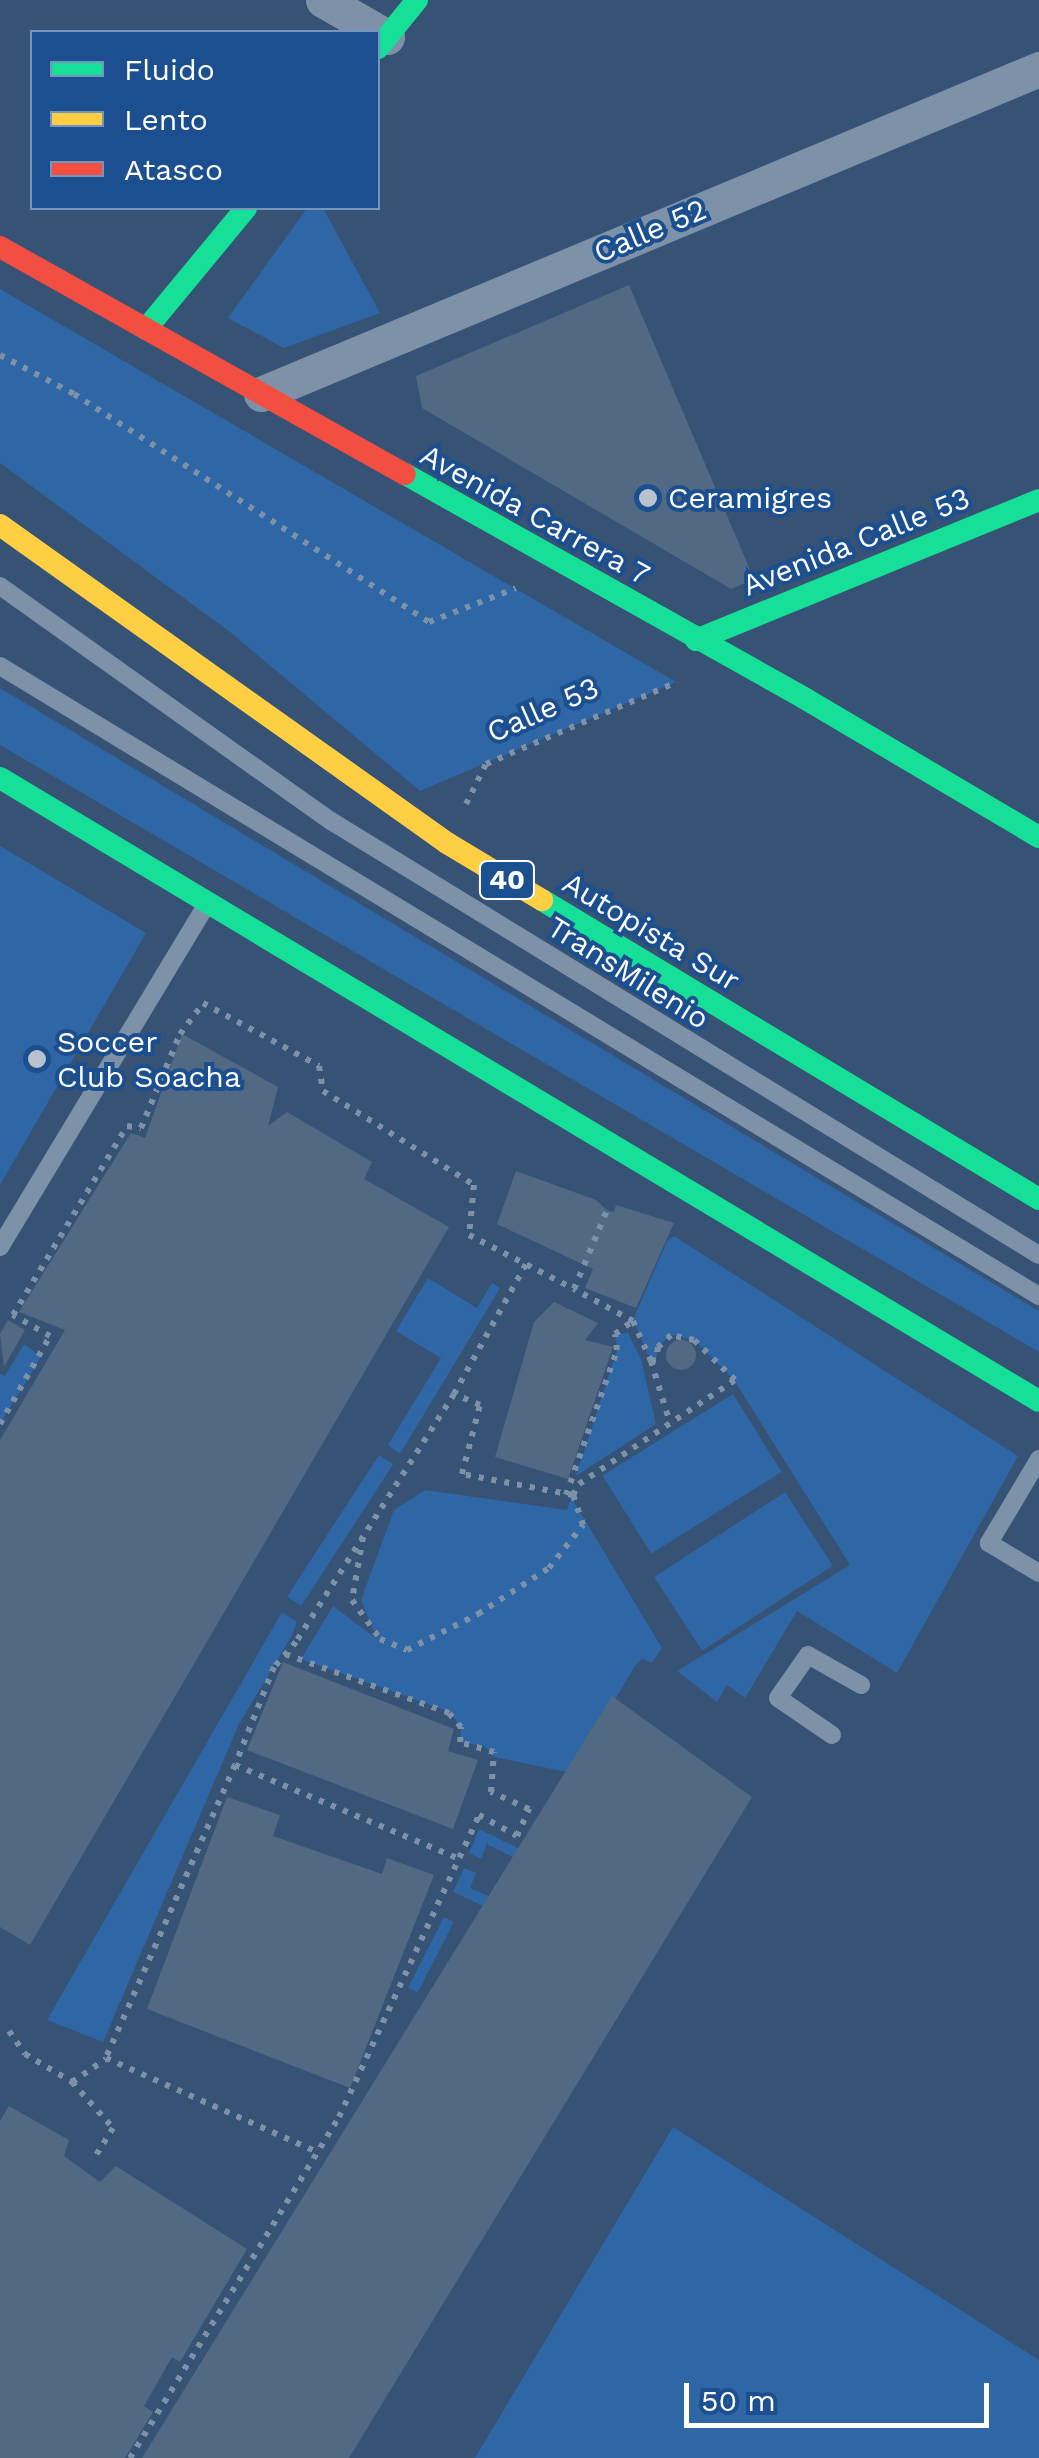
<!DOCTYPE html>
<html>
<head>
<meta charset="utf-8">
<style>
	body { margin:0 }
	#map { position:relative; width:1039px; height:2458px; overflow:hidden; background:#365274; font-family:"Work Sans",sans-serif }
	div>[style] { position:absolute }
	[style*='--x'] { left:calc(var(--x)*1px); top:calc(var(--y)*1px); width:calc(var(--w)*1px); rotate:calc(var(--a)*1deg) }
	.green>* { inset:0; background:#2f66a5; transform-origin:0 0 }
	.building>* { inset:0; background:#526984 }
	.round { border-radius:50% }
	.path>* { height:6px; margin-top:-3px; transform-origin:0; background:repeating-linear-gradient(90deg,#7d92a8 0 5px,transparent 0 13px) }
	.lane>* { height:18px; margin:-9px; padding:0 9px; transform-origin:9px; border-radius:9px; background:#7d92a8 }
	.street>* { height:35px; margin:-17.5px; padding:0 17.5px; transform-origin:17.5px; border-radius:17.5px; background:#7d92a8 }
	.fast>* { height:22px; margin:-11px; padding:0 11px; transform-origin:11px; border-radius:11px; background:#16e098 }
	.slow>* { height:22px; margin:-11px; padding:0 11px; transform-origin:11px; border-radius:11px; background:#ffcf43 }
	.jam>* { height:22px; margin:-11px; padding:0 11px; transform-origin:11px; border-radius:11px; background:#f24e42 }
	.dots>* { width:28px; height:28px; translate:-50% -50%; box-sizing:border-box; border:5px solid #1b4f8f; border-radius:50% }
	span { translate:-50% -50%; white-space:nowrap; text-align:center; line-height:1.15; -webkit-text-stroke:8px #1b4f8f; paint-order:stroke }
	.shield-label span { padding:2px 8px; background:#1b4f8f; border:2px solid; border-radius:8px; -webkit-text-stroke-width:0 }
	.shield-label { font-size:28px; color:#fff; font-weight:700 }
	.street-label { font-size:30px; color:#fff }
	.poi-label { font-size:30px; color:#fff }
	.left { translate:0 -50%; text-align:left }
	.legend { position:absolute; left:30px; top:30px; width:350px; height:180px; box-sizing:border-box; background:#1b4f8f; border:2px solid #7695bc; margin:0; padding:12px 18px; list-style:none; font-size:30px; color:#fff }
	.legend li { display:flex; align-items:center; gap:20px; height:50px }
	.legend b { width:50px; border:2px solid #7695bc }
	.scale { position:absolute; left:684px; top:2383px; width:305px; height:45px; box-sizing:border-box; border:5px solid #fff; border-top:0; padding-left:12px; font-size:30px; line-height:35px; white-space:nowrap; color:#fff; -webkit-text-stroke:8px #1b4f8f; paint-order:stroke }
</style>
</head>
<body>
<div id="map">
	<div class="green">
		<div style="clip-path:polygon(307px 208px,323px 208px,380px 313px,284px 348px,228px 318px)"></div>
		<div style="clip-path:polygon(0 289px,676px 682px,420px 791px,230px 632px,0 463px)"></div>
		<div style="clip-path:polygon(0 688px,1039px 1311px,1039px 1352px,0 745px)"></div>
		<div style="clip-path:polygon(0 846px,146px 933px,0 1185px)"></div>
		<div style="clip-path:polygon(674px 1236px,1018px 1456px,897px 1673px,797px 1611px,745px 1698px,727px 1685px,717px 1702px,677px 1671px,850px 1565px,734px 1380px,694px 1340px,671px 1335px,658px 1347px,656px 1360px,651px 1361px,633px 1320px,667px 1241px)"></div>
		<div style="clip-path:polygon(428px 1278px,477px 1308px,492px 1283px,500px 1288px,400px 1454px,388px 1445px,441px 1358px,396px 1331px)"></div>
		<div style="clip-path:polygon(628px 1333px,641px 1359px,656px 1424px,576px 1476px,617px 1350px,615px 1334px)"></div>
		<div style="clip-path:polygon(24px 1344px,41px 1357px,0 1424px,0 1374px,5px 1376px)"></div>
		<div style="left:733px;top:1394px;width:92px;height:154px;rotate:58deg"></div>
		<div style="left:379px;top:1455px;width:17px;height:169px;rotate:33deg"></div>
		<div style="clip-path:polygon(425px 1490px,567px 1510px,571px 1497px,662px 1648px,652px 1663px,642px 1659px,635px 1666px,571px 1773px,495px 1757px,484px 1746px,460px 1742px,461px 1728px,450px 1712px,301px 1659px,333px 1606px,377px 1639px,361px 1600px,394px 1510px)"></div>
		<div style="left:785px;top:1492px;width:88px;height:156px;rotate:57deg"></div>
		<div style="clip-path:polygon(282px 1612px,297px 1622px,291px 1637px,239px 1724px,103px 2042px,47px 2020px)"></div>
		<div style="clip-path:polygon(479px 1829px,522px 1850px,492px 1910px,453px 1892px,464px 1868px,476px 1873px,470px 1888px,493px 1898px,513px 1857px,487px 1844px,481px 1859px,469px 1853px)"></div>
		<div style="left:444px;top:1917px;width:11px;height:79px;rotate:27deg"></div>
		<div style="clip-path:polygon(673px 2127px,1039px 2360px,1039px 2458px,475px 2458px)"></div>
	</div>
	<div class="building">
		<div style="clip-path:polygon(629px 285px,754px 579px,731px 589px,422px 408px,416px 376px)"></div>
		<div style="clip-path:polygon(182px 1034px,278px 1087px,268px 1126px,287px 1112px,372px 1162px,364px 1179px,449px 1227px,30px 1945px,0 1927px,0 1440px,65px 1330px,19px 1312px,131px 1133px,145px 1138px)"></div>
		<div style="clip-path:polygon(516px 1171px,596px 1200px,607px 1210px,614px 1212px,616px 1205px,674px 1223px,636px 1308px,585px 1288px,593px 1269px,497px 1224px)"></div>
		<div style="clip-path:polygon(554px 1302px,598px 1323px,585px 1340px,613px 1347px,568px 1479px,495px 1457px,534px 1322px)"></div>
		<div style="clip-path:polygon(8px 1320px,25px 1330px,4px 1367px,0 1334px)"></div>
		<div class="round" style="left:666px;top:1340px;width:30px;height:30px"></div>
		<div style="clip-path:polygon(283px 1662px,454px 1729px,448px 1751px,478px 1760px,453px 1829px,247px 1750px)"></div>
		<div style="clip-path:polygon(612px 1696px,752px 1797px,349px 2458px,142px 2458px)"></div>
		<div style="clip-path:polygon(227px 1797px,280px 1815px,273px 1836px,382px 1874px,387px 1858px,434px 1875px,350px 2088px,147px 2009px)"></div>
		<div style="clip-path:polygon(9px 2106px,69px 2140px,64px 2156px,100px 2182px,116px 2166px,247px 2249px,180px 2362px,172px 2357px,144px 2406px,153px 2412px,125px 2458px,0 2458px,0 2121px)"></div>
	</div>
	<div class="path">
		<div style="--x:0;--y:355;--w:84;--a:27.8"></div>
		<div style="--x:74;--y:394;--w:422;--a:32.7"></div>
		<div style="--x:429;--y:622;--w:93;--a:-21.3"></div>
		<div style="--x:466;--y:804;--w:45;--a:-63.4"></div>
		<div style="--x:486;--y:764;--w:208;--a:-23.2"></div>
		<div style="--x:651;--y:1361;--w:65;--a:73"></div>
		<div style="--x:454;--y:1394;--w:294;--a:122.5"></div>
		<div style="--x:296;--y:1642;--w:33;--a:131"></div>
		<div style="--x:274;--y:1667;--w:105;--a:111.7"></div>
		<div style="--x:235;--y:1765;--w:241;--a:22.7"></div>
		<div style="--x:0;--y:1424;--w:101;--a:-60.4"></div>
		<div style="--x:50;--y:1336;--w:43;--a:-150.4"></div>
		<div style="--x:13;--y:1315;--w:221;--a:-58.9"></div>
		<div style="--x:127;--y:1126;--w:14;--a:8"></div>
		<div style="--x:141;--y:1128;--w:102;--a:-67.5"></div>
		<div style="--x:180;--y:1034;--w:39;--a:-53"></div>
		<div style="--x:203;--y:1003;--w:132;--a:28.5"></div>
		<div style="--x:319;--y:1066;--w:25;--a:81"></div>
		<div style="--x:323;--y:1091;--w:178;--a:31.9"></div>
		<div style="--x:474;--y:1185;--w:50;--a:95.7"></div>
		<div style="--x:469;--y:1235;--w:118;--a:27.2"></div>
		<div style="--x:574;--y:1289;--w:86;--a:-67.3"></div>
		<div style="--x:566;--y:1495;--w:154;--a:-70.6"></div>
		<div style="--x:617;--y:1350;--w:16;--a:-97"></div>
		<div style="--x:615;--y:1334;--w:22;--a:-36"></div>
		<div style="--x:573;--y:1495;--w:13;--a:-61"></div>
		<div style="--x:579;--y:1484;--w:187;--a:-33.7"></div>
		<div style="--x:735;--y:1380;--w:57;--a:-135.7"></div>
		<div style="--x:694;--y:1340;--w:24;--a:-168"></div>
		<div style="--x:671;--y:1335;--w:18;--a:137"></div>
		<div style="--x:658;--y:1347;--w:13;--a:99"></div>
		<div style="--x:656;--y:1360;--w:5;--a:169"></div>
		<div style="--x:651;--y:1361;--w:44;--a:-114.2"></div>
		<div style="--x:633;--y:1321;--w:67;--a:-151.5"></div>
		<div style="--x:363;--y:1537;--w:64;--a:99.9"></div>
		<div style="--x:352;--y:1600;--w:48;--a:54.3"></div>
		<div style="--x:380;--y:1639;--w:29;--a:22"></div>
		<div style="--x:407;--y:1650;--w:80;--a:-26.9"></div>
		<div style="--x:478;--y:1614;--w:85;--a:-32.9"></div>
		<div style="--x:549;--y:1568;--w:55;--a:-51.7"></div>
		<div style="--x:583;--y:1525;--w:32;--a:-108"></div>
		<div style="--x:573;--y:1495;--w:113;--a:-169.3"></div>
		<div style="--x:462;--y:1474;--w:71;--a:-75.4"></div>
		<div style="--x:480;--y:1405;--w:28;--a:-157"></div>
		<div style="--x:454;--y:1394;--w:149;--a:-61"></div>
		<div style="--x:235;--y:1765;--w:320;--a:113.8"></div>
		<div style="--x:106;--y:2058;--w:233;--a:24"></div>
		<div style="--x:9;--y:2031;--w:28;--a:55"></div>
		<div style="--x:25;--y:2054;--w:55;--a:30.8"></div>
		<div style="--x:72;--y:2082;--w:41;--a:-34.1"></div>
		<div style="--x:72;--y:2082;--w:62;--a:48.3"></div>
		<div style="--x:113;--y:2128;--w:36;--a:122"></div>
		<div style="--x:130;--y:2458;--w:400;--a:-58.5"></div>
		<div style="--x:339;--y:2117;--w:333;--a:-65.1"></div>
		<div style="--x:479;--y:1815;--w:43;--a:28.9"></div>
		<div style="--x:517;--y:1836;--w:30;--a:-66"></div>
		<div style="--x:529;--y:1809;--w:42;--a:-155.9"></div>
		<div style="--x:491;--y:1792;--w:40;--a:-85.7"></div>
		<div style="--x:494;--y:1752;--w:35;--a:-164"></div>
		<div style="--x:460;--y:1742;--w:15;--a:-86"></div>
		<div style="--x:461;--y:1727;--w:18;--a:-131"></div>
		<div style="--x:449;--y:1713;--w:174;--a:-160.2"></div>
	</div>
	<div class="lane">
		<div style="--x:0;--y:586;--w:406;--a:35.4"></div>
		<div style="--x:331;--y:821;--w:830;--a:31.51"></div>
		<div style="--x:0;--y:666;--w:1215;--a:31.23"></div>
		<div style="--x:0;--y:1247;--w:398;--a:-58.9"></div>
		<div style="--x:1039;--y:1459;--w:98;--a:120.8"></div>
		<div style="--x:989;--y:1543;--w:58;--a:31"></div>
		<div style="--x:832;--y:1735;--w:65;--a:-145.6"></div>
		<div style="--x:778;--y:1698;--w:52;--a:-55.1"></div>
		<div style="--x:808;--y:1655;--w:61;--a:29.5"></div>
	</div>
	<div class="street">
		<div style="--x:323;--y:0;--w:74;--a:30"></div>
		<div style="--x:261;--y:394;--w:843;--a:-22.67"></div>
	</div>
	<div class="fast">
		<div style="--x:378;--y:48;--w:62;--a:-50.9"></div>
		<div style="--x:146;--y:329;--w:157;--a:-50.4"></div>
		<div style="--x:405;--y:474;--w:458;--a:29.3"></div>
		<div style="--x:804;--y:698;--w:273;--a:30.6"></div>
		<div style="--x:696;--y:640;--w:370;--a:-22.2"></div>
		<div style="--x:0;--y:778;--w:1211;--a:30.95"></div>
		<div style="--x:542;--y:900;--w:580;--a:31.03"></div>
	</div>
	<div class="slow">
		<div style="--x:0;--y:525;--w:549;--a:35.43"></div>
		<div style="--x:447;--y:843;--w:111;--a:31"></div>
	</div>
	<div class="jam">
		<div style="--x:0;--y:247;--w:464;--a:29.3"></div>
	</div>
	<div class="dots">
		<div style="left:648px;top:498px;background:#b9c2ce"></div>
		<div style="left:37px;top:1059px;background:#b9c2ce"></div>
	</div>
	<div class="shield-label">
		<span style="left:507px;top:880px">40</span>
	</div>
	<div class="street-label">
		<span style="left:650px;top:231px;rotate:-23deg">Calle 52</span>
		<span style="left:535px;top:515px;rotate:29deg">Avenida Carrera 7</span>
		<span style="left:856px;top:542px;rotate:-22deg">Avenida Calle 53</span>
		<span style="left:543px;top:710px;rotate:-24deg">Calle 53</span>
		<span style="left:651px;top:932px;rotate:31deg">Autopista Sur</span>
		<span style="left:628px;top:973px;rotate:32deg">TransMilenio</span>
	</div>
	<div class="poi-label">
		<span class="left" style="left:668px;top:498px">Ceramigres</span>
		<span class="left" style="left:57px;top:1059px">Soccer<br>Club Soacha</span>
	</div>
	<ul class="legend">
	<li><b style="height:12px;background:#16e098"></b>Fluido</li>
	<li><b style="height:12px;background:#ffcf43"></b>Lento</li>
	<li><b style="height:12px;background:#f24e42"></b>Atasco</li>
	</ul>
	<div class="scale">50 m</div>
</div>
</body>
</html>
